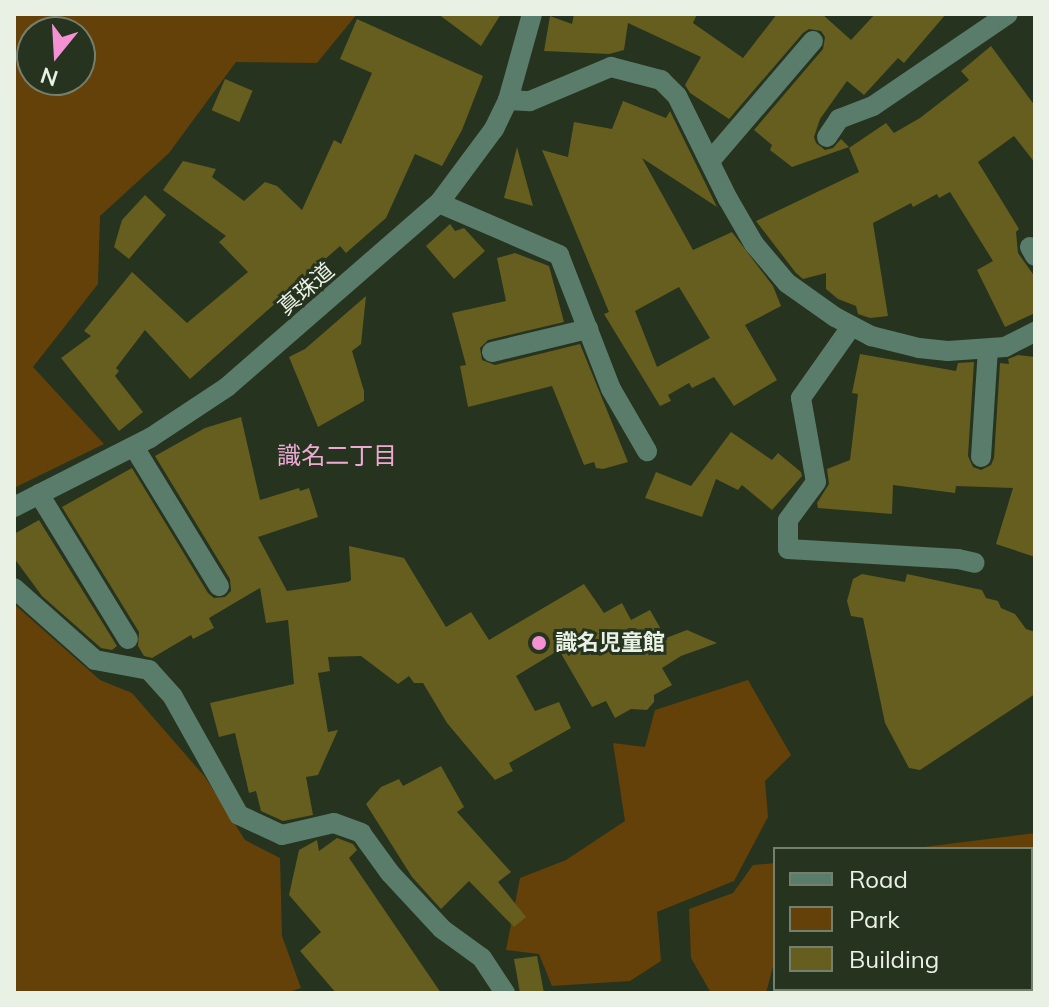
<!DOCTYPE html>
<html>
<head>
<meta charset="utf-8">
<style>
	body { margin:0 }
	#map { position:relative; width:1049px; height:1007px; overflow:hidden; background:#26331e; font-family:Mulish,"Noto Sans JP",sans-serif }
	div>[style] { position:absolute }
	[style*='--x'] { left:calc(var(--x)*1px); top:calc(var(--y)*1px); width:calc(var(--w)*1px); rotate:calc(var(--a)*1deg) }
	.green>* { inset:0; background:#644109 }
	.building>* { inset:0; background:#655e1e; transform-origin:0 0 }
	.minor>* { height:20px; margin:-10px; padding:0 10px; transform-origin:10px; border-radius:10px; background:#597c6b }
	.dots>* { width:22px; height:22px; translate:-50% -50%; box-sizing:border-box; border:4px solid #26331e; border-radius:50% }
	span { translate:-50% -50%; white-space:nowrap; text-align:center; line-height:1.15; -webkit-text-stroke:6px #26331e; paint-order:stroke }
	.street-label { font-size:22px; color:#e9f1e4 }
	.poi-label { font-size:22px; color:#e9f1e4; font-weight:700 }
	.left { translate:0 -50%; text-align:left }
	.neighbourhood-label { font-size:24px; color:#efa9d6 }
	.frame { position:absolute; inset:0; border:16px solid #e9f1e4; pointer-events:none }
	.legend { position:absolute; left:773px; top:847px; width:260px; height:144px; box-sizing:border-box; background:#26331e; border:2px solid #747f6d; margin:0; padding:10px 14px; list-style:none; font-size:24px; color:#e9f1e4 }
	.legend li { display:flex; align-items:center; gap:16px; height:40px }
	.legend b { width:40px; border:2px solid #747f6d }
	.north { position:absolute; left:16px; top:16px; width:80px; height:80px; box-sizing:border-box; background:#26331e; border:2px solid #747f6d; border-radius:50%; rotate:198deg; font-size:22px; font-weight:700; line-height:32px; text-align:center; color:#e9f1e4 }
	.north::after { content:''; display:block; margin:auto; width:28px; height:36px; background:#f491d3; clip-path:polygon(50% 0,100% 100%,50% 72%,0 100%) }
</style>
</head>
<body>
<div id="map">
	<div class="green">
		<div style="clip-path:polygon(evenodd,14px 14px,357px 14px,317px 63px,236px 62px,169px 153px,100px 216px,98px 284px,33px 367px,104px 444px,14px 488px,14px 14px,32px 32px,80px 32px,80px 80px,32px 80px,32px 32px)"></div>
		<div style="clip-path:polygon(14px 604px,100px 680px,132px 693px,205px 777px,245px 840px,280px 858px,282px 936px,301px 988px,286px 993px,14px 993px)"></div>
		<div style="clip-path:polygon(748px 680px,791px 755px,765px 781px,768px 817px,734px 881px,657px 912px,661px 961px,630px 981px,552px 986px,539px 954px,506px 950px,520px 878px,566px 860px,625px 821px,613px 743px,645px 747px,655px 710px)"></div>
		<div style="clip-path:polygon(1035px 833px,1035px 883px,1031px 883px,1031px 849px,908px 849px)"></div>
		<div style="clip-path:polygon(775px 863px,775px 959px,766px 993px,711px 993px,691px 958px,689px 909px,733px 893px,753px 865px)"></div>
	</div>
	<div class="building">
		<div style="clip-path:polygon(438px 14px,501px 14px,481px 46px)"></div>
		<div style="clip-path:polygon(574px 14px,697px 14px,693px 23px,743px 58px,777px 14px,822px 14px,851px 40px,875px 14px,946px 14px,904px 63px,898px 58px,864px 95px,847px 81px,820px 119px,814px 137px,816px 143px,825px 150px,833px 148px,841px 139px,849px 147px,792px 167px,770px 150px,772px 145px,754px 130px,823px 49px,825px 37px,821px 31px,809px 29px,803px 33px,729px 119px,690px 93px,685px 85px,701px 57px,628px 23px,624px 50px,609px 54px,544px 51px,550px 16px,572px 24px)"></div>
		<div style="clip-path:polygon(357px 19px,483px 76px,462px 130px,442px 166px,415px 154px,386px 218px,346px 253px,340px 246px,190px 379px,145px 330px,116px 368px,119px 371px,115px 376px,143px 412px,119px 431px,61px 358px,91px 336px,84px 331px,132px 272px,187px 323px,248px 272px,219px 242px,226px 236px,163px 190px,183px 161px,216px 169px,212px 177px,244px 201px,265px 182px,277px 186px,302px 210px,334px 140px,341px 144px,372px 73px,340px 59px)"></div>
		<div style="clip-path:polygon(991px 46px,1035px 106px,1035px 163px,1014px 136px,978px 162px,1019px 229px,1016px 232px,1018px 253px,1035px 277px,1035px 313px,1005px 327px,977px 270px,993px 261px,950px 192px,939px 198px,937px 194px,913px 207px,911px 203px,873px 223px,888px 316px,870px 318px,858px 314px,856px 306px,838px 299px,826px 289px,826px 273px,803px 279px,796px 273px,756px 221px,859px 172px,849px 148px,886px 123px,894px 133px,920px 118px,969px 80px,961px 71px)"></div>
		<div style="left:225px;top:79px;width:30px;height:34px;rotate:23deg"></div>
		<div style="clip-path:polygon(evenodd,623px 101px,666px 118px,670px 111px,717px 207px,642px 158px,693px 250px,732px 232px,773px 286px,781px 306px,745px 325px,777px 380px,734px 406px,714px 377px,692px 388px,689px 383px,668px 395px,671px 401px,660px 406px,604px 314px,609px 312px,542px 150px,568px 157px,574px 122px,612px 129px,623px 101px,679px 287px,710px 338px,657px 367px,635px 311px,679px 287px)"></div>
		<div style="clip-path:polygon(517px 147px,533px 206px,504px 198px)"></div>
		<div style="clip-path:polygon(145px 195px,166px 215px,129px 259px,114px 247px,122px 220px)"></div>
		<div style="clip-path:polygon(450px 224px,455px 231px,464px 228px,485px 251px,454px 279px,426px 246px)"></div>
		<div style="clip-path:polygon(515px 253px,549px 266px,564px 322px,488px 340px,480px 348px,482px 360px,495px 365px,580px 344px,628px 462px,603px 469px,596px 468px,594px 462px,584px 465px,552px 386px,468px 407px,460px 366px,466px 365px,452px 313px,506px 301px,497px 258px)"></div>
		<div style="clip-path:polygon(366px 296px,361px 344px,352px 351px,364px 391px,364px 401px,318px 427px,289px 357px,305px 349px)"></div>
		<div style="clip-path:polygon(860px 354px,956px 371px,958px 363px,974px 362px,968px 456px,973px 467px,981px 470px,991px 465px,994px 458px,1000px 363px,1009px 364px,1008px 359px,1018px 355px,1035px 357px,1035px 557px,996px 544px,1013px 488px,956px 486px,955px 493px,893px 485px,892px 514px,818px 508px,817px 503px,829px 484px,827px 469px,850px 460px,858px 394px,852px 393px)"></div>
		<div style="clip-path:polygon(241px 417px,260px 500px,299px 488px,300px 491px,309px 488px,318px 517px,258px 537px,287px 591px,348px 582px,351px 580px,349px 546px,404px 558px,446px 627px,471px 612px,489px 640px,584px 584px,604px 613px,622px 603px,631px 620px,650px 610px,666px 638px,687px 630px,717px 643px,681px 656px,662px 668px,672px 685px,654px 695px,654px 702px,647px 710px,631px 709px,615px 718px,606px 701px,592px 707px,559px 650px,516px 676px,535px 711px,559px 702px,571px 728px,509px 763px,513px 771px,495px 780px,447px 723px,423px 683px,414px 683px,409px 676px,398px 684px,361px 656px,328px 657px,330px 671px,318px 673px,328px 732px,338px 730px,318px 775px,306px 777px,313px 815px,283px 821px,261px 811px,256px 791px,249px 793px,235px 733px,219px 737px,210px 703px,294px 684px,288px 620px,266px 623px,260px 588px,209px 618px,214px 628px,193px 639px,191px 635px,152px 658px,144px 656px,138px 646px,139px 632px,62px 507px,132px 468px,208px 593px,214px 598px,225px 597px,231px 591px,230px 579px,155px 456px,205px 428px)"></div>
		<div style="clip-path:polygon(731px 432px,772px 460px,778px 453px,801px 472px,802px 476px,772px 510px,742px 485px,738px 490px,716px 479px,702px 517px,645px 498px,656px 472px,691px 486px)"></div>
		<div style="clip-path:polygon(39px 520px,117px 646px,112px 650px,101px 648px,42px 596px,14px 558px,14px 534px)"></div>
		<div style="clip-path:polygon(862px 574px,905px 582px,907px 574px,982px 590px,986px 598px,998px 601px,1001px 608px,1015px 614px,1026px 629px,1035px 632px,1035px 694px,920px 770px,909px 768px,885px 723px,863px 618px,851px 616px,847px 601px,853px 579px)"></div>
		<div style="clip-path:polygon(441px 766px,464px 807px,457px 812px,511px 872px,498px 882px,526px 917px,514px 927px,469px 881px,441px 909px,412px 877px,366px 804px,381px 787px,399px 779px,403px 786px)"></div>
		<div style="clip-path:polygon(337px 838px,353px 844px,357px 850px,349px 858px,441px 993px,336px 993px,300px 951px,321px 932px,289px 895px,299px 850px,317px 840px,319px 851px)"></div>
		<div style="clip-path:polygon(537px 956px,544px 993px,520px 993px,514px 959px)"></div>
	</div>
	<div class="minor">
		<div style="--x:508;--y:100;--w:22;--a:3"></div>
		<div style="--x:530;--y:101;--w:88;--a:-22.8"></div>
		<div style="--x:611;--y:67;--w:52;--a:14.6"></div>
		<div style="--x:661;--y:80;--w:23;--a:45"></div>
		<div style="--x:677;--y:96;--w:115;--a:63.7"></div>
		<div style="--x:728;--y:199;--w:52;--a:60"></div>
		<div style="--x:754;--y:244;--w:51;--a:49.8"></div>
		<div style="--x:787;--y:283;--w:59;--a:35.3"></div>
		<div style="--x:835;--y:317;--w:41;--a:27.8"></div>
		<div style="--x:871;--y:336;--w:49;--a:14"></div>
		<div style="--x:919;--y:348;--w:29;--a:6"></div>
		<div style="--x:948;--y:351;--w:57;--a:-4"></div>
		<div style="--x:1005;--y:347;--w:34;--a:-27"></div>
		<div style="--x:827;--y:137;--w:22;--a:-56"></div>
		<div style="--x:839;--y:119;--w:36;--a:-21"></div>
		<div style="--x:873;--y:106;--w:163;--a:-34.3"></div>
		<div style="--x:710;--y:161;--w:158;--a:-49.4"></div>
		<div style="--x:439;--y:203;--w:131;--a:23.4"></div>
		<div style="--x:559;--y:255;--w:144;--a:68.8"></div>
		<div style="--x:611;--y:389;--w:72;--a:59.9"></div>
		<div style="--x:1030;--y:247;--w:10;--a:61"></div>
		<div style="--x:851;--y:327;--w:87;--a:125.2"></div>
		<div style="--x:801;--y:398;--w:85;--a:79.9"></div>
		<div style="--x:816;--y:482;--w:47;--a:126.4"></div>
		<div style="--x:788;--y:520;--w:29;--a:90"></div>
		<div style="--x:788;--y:549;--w:170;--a:3.4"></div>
		<div style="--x:958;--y:559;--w:17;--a:13"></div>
		<div style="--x:492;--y:352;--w:99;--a:-13.5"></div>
		<div style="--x:134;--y:447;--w:163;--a:58.6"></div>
		<div style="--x:981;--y:457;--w:108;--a:-86.3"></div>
		<div style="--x:39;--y:494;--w:170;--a:58.5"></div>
		<div style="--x:14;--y:507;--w:153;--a:-26.9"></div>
		<div style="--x:150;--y:438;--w:92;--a:-33.5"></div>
		<div style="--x:227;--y:387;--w:281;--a:-41"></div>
		<div style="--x:439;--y:203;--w:92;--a:-53.4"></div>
		<div style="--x:494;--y:129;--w:32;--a:-64"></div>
		<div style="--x:508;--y:100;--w:89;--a:-74.4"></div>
		<div style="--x:14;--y:588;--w:108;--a:41.6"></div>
		<div style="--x:95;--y:660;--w:55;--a:10.5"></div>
		<div style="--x:149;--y:670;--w:36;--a:48"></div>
		<div style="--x:173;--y:697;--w:135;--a:60.8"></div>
		<div style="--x:239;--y:815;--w:47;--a:24.9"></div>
		<div style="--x:282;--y:835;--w:53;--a:-13"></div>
		<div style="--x:334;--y:823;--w:29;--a:20"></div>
		<div style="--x:361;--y:833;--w:49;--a:54.1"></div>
		<div style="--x:390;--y:873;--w:76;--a:47.1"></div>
		<div style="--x:442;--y:929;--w:49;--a:35.9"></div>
		<div style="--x:482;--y:958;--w:42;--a:56.7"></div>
	</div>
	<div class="dots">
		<div style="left:539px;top:643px;background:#f491d3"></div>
	</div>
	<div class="street-label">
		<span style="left:306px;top:289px;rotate:-41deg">真珠道</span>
	</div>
	<div class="poi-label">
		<span class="left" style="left:555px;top:643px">識名児童館</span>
	</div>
	<div class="neighbourhood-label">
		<span style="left:337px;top:456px">識名二丁目</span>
	</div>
	<div class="frame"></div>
	<ul class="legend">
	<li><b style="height:10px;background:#597c6b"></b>Road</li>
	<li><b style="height:22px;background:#644109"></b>Park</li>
	<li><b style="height:22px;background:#655e1e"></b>Building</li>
	</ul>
	<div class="north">N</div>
</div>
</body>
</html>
